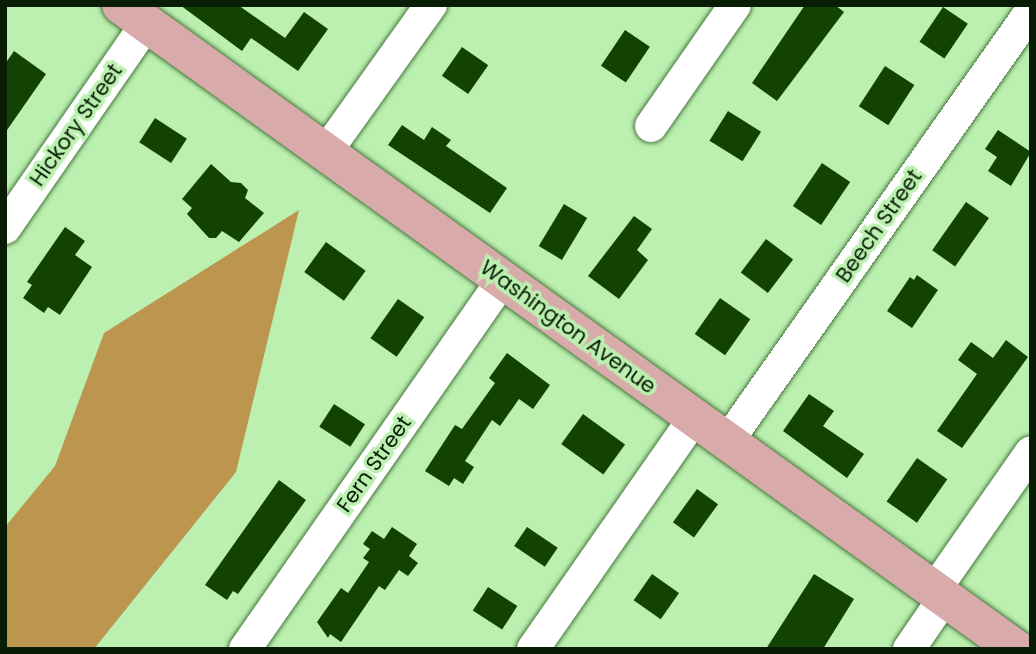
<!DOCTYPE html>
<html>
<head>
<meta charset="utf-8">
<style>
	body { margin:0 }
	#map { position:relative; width:1036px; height:654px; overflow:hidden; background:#bbf0b0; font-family:Poppins,sans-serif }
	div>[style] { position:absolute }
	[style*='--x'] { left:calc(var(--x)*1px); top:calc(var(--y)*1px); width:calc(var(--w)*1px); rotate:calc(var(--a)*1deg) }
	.forest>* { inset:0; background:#bc954f }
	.building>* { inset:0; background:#124305; transform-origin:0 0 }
	.roads { filter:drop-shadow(0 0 2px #46763c) drop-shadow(0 0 2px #46763c) }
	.minor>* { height:32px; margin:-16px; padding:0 16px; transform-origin:16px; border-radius:16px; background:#fff }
	.major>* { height:38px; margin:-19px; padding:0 19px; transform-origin:19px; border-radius:19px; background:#d9aaaa }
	span { translate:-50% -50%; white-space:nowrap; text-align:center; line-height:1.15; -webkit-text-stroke:7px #bbf0b0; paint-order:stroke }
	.street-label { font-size:21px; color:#091d06 }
	.frame { position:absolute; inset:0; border:7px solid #091d06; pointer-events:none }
</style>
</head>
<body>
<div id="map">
	<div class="forest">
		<div style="clip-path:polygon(299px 210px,236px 472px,94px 649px,5px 649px,5px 527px,55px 466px,104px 333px)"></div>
	</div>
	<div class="building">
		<div style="clip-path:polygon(180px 5px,238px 5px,285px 38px,304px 12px,328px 29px,298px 71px,251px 38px,242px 51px)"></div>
		<div style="clip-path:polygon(805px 5px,835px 5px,844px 12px,777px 101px,752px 83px)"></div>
		<div style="left:943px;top:7px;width:30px;height:42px;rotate:34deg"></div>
		<div style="left:625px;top:30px;width:30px;height:43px;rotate:34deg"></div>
		<div style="left:462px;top:47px;width:32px;height:35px;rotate:35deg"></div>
		<div style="clip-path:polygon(14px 51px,46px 74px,5px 133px,5px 64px)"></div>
		<div style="left:885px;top:66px;width:35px;height:48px;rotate:33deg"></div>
		<div style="left:728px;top:111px;width:39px;height:35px;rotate:32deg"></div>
		<div style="left:155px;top:118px;width:38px;height:29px;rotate:33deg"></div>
		<div style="clip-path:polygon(402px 125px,424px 140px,432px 127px,451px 140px,446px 146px,507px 188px,490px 213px,388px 145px)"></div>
		<div style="clip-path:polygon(998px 130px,1031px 152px,1011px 186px,988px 171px,997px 157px,985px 149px)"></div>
		<div style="left:822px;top:163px;width:34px;height:52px;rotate:34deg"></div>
		<div style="clip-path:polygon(211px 164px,231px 182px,241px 183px,248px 190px,245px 198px,264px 213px,239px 242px,222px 231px,216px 238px,209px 238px,187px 214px,192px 208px,182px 199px)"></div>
		<div style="left:966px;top:202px;width:28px;height:59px;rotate:35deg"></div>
		<div style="left:564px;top:204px;width:27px;height:49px;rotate:31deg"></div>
		<div style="clip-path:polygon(634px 216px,652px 229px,637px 250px,648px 260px,619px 299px,588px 276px)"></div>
		<div style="clip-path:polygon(65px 227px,85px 241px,75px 255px,92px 267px,60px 315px,48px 307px,44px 313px,23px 298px,32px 285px,27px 282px)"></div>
		<div style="left:766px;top:239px;width:34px;height:42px;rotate:37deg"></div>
		<div style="left:326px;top:242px;width:49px;height:37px;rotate:36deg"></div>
		<div style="clip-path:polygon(917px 275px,938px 290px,912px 328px,887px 311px,910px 277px,914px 280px)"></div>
		<div style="left:720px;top:298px;width:37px;height:44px;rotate:35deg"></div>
		<div style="left:398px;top:299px;width:32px;height:48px;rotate:35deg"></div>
		<div style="clip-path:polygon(1006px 340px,1028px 357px,962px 448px,937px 431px,977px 374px,958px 360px,971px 342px,993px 358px)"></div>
		<div style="clip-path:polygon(507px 353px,550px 385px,533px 409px,519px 399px,500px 426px,492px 420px,465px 461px,474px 467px,463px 484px,454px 478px,449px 486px,425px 471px,455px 425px,462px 429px,495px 383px,489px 378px)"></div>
		<div style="clip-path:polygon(809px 394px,834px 411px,823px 426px,864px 454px,847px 478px,783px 431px)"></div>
		<div style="left:334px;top:404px;width:37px;height:27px;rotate:33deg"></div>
		<div style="left:583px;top:414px;width:52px;height:37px;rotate:36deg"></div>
		<div style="left:917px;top:458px;width:37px;height:53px;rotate:35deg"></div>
		<div style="clip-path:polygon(279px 480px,306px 500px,238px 594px,233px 591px,227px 600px,205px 585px)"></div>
		<div style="left:697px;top:489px;width:26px;height:41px;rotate:36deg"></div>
		<div style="clip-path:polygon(392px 527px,417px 544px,409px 556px,418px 563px,408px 576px,399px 570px,385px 590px,379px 586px,341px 642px,330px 634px,328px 638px,317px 622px,341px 588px,348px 593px,369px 562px,363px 558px,370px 549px,363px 544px,372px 531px,384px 539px)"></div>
		<div style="left:527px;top:527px;width:37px;height:23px;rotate:34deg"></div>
		<div style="left:652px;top:574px;width:33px;height:32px;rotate:35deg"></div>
		<div style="clip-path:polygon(814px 574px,854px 599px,823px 649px,766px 649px)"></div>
		<div style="left:488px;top:587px;width:35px;height:28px;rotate:33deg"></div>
	</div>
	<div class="roads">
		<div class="minor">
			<div style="--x:651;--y:126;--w:147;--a:-55.2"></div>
			<div style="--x:326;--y:152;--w:181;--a:-54.5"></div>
			<div style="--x:5;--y:228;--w:249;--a:-55.3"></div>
			<div style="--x:727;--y:442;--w:527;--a:-54.8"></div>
			<div style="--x:934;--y:591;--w:169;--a:-55.1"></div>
			<div style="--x:245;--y:649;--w:450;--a:-55.1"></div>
			<div style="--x:533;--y:649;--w:282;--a:-55.1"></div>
			<div style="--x:909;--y:649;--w:62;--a:-55.5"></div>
		</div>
		<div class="major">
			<div style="--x:121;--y:5;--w:1103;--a:35.74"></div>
		</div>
	</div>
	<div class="street-label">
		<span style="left:76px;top:125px;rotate:-55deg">Hickory Street</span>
		<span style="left:879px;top:226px;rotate:-55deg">Beech Street</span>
		<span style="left:568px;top:327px;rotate:36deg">Washington Avenue</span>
		<span style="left:374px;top:464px;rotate:-55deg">Fern Street</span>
	</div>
	<div class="frame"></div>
</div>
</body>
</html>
